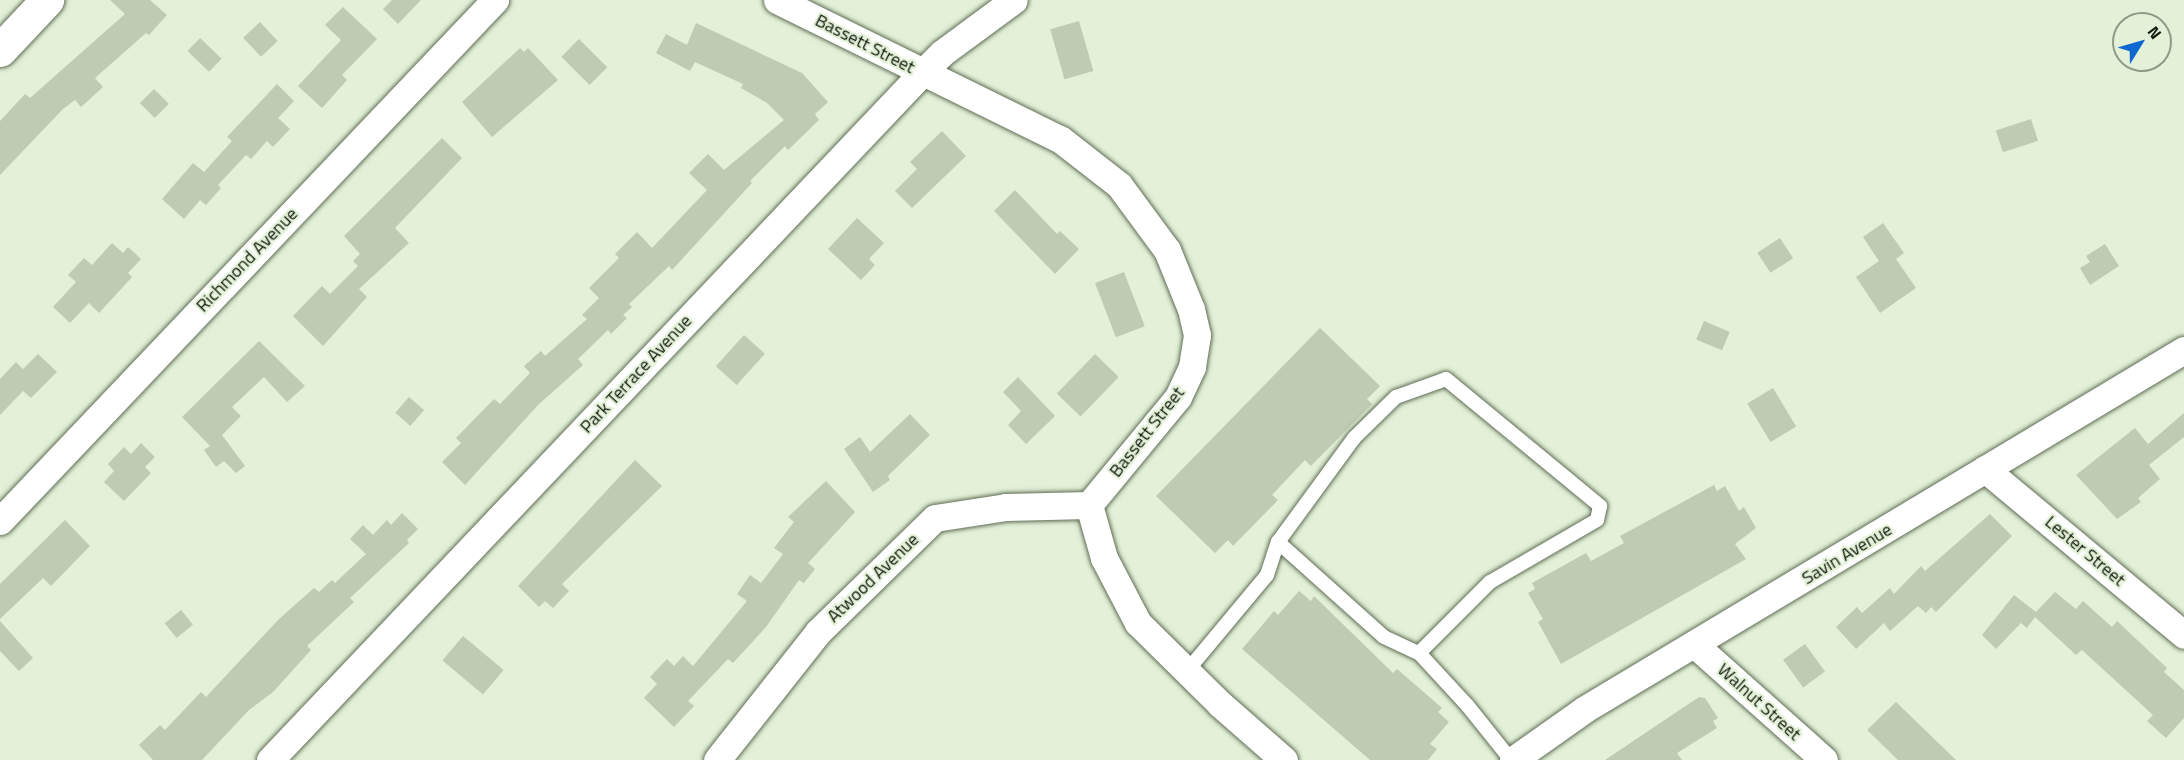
<!DOCTYPE html>
<html>
<head>
<meta charset="utf-8">
<style>
	body { margin:0 }
	#map { position:relative; width:2184px; height:760px; overflow:hidden; background:#e2f1d7; font-family:"Titillium Web",sans-serif }
	div>[style] { position:absolute }
	[style*='--x'] { left:calc(var(--x)*1px); top:calc(var(--y)*1px); width:calc(var(--w)*1px); rotate:calc(var(--a)*1deg) }
	.building>* { inset:0; background:#bdccb2; transform-origin:0 0 }
	.roads { filter:drop-shadow(0 0 2px #606d56) drop-shadow(0 0 2px #606d56) }
	.lane>* { height:14px; margin:-7px; padding:0 7px; transform-origin:7px; border-radius:7px; background:#fff }
	.street>* { height:27px; margin:-13.5px; padding:0 13.5px; transform-origin:13.5px; border-radius:13.5px; background:#fff }
	.secondary>* { height:33px; margin:-16.5px; padding:0 16.5px; transform-origin:16.5px; border-radius:16.5px; background:#fff }
	span { translate:-50% -50%; white-space:nowrap; text-align:center; line-height:1.15; -webkit-text-stroke:4.5px #e2f1d7; paint-order:stroke }
	.street-label { font-size:18px; color:#13180e }
	.north { position:absolute; left:2112px; top:12px; width:60px; height:60px; box-sizing:border-box; background:#e2f1d7; border:2px solid #8f9a87; border-radius:50%; rotate:53deg; font-size:16px; font-weight:700; line-height:24px; text-align:center; color:#13180e }
	.north::after { content:''; display:block; margin:auto; width:21px; height:27px; background:#0f67d0; clip-path:polygon(50% 0,100% 100%,50% 72%,0 100%) }
</style>
</head>
<body>
<div id="map">
	<div class="building">
		<div style="clip-path:polygon(110px 0,150px 0,167px 15px,149px 35px,146px 33px,95px 78px,103px 87px,81px 107px,75px 100px,63px 109px,0 175px,0 121px,25px 94px,30px 98px,125px 14px)"></div>
		<div style="clip-path:polygon(392px 0,421px 0,398px 24px,383px 9px)"></div>
		<div style="clip-path:polygon(343px 7px,377px 39px,342px 75px,347px 80px,322px 108px,298px 86px,341px 40px,325px 25px)"></div>
		<div style="left:1079px;top:21px;width:52px;height:30px;rotate:74deg"></div>
		<div style="left:260px;top:22px;width:26px;height:23px;rotate:47deg"></div>
		<div style="clip-path:polygon(696px 23px,802px 73px,828px 102px,815px 114px,819px 120px,788px 150px,785px 146px,750px 181px,752px 183px,672px 270px,669px 266px,629px 304px,632px 307px,623px 315px,627px 318px,611px 334px,608px 330px,578px 359px,583px 365px,538px 405px,465px 485px,442px 462px,461px 443px,456px 438px,494px 399px,500px 404px,530px 373px,524px 366px,541px 351px,545px 356px,587px 319px,582px 315px,599px 298px,589px 288px,619px 258px,615px 254px,637px 232px,652px 248px,707px 190px,689px 173px,708px 154px,724px 170px,784px 120px,767px 103px,741px 88px,743px 84px,695px 62px,690px 71px,656px 53px,666px 34px,687px 45px)"></div>
		<div style="left:200px;top:38px;width:30px;height:18px;rotate:44deg"></div>
		<div style="left:579px;top:39px;width:40px;height:25px;rotate:45deg"></div>
		<div style="clip-path:polygon(520px 48px,524px 52px,528px 48px,558px 80px,492px 137px,462px 102px)"></div>
		<div style="clip-path:polygon(277px 84px,294px 101px,278px 118px,290px 129px,273px 147px,267px 141px,251px 159px,246px 155px,218px 185px,221px 188px,206px 205px,200px 200px,184px 219px,162px 199px,193px 163px,204px 172px,232px 141px,227px 137px)"></div>
		<div style="left:154px;top:89px;width:21px;height:20px;rotate:45deg"></div>
		<div style="left:2031px;top:119px;width:23px;height:37px;rotate:72deg"></div>
		<div style="clip-path:polygon(942px 131px,966px 156px,912px 208px,895px 191px,917px 169px,910px 162px)"></div>
		<div style="clip-path:polygon(442px 138px,462px 158px,395px 228px,409px 243px,359px 289px,367px 297px,323px 346px,293px 316px,322px 286px,330px 294px,358px 266px,353px 261px,360px 254px,344px 236px)"></div>
		<div style="clip-path:polygon(1015px 190px,1057px 234px,1060px 231px,1079px 249px,1055px 274px,994px 211px)"></div>
		<div style="clip-path:polygon(857px 218px,884px 243px,869px 259px,875px 265px,861px 280px,828px 249px)"></div>
		<div style="clip-path:polygon(1883px 223px,1904px 253px,1896px 259px,1916px 288px,1880px 313px,1856px 277px,1879px 261px,1863px 237px)"></div>
		<div style="left:1780px;top:238px;width:24px;height:27px;rotate:57deg"></div>
		<div style="clip-path:polygon(112px 243px,123px 253px,128px 247px,141px 259px,128px 273px,132px 277px,99px 313px,89px 303px,70px 323px,53px 307px,76px 282px,68px 275px,84px 258px,92px 265px)"></div>
		<div style="clip-path:polygon(2105px 244px,2119px 266px,2090px 285px,2080px 268px,2090px 262px,2086px 256px)"></div>
		<div style="left:1124px;top:272px;width:58px;height:31px;rotate:69deg"></div>
		<div style="left:1704px;top:321px;width:28px;height:20px;rotate:23deg"></div>
		<div style="clip-path:polygon(1320px 328px,1380px 386px,1367px 399px,1372px 404px,1311px 466px,1305px 460px,1272px 495px,1278px 500px,1233px 546px,1228px 540px,1215px 553px,1156px 496px)"></div>
		<div style="left:744px;top:335px;width:28px;height:42px;rotate:42deg"></div>
		<div style="clip-path:polygon(259px 341px,305px 386px,287px 402px,264px 377px,232px 407px,241px 416px,222px 435px,245px 466px,236px 473px,224px 461px,216px 467px,204px 450px,210px 446px,182px 417px)"></div>
		<div style="clip-path:polygon(38px 354px,57px 372px,31px 398px,23px 391px,0 415px,0 379px,16px 362px,23px 369px)"></div>
		<div style="left:1095px;top:354px;width:33px;height:55px;rotate:44deg"></div>
		<div style="clip-path:polygon(1018px 377px,1055px 416px,1026px 444px,1008px 425px,1021px 411px,1003px 392px)"></div>
		<div style="left:1773px;top:388px;width:45px;height:30px;rotate:59deg"></div>
		<div style="left:409px;top:397px;width:20px;height:21px;rotate:41deg"></div>
		<div style="clip-path:polygon(2184px 413px,2184px 437px,2149px 465px,2160px 479px,2138px 498px,2141px 502px,2117px 519px,2076px 475px,2135px 428px,2148px 444px)"></div>
		<div style="clip-path:polygon(910px 414px,930px 435px,888px 476px,890px 480px,873px 492px,844px 449px,860px 437px,870px 452px)"></div>
		<div style="clip-path:polygon(141px 443px,155px 457px,145px 467px,151px 473px,124px 501px,104px 482px,114px 471px,108px 464px,124px 447px,131px 454px)"></div>
		<div style="clip-path:polygon(635px 460px,662px 486px,562px 584px,569px 591px,553px 608px,545px 601px,539px 607px,518px 586px)"></div>
		<div style="clip-path:polygon(826px 481px,855px 512px,808px 563px,815px 569px,804px 583px,799px 580px,766px 627px,733px 663px,728px 659px,688px 701px,694px 706px,674px 727px,644px 698px,657px 684px,650px 677px,667px 659px,674px 666px,683px 656px,693px 666px,747px 601px,737px 594px,750px 575px,761px 583px,783px 554px,774px 548px,794px 522px,788px 517px)"></div>
		<div style="clip-path:polygon(1714px 485px,1717px 491px,1725px 486px,1739px 511px,1744px 507px,1756px 528px,1735px 544px,1746px 559px,1561px 664px,1538px 622px,1543px 619px,1528px 593px,1535px 589px,1532px 583px,1586px 553px,1591px 561px,1624px 543px,1620px 536px)"></div>
		<div style="clip-path:polygon(402px 513px,418px 529px,407px 540px,409px 543px,350px 598px,354px 602px,307px 646px,311px 650px,273px 692px,249px 710px,202px 760px,153px 760px,139px 745px,160px 725px,165px 730px,201px 692px,206px 697px,279px 619px,314px 588px,319px 592px,332px 580px,335px 583px,366px 554px,350px 539px,363px 525px,373px 535px,387px 520px,391px 525px)"></div>
		<div style="clip-path:polygon(1990px 514px,2012px 536px,1936px 612px,1931px 607px,1926px 613px,1918px 606px,1890px 631px,1884px 623px,1856px 649px,1836px 627px,1857px 607px,1862px 613px,1890px 588px,1894px 594px,1921px 566px,1925px 571px)"></div>
		<div style="clip-path:polygon(65px 520px,90px 546px,51px 586px,43px 578px,0 619px,0 584px)"></div>
		<div style="clip-path:polygon(1299px 591px,1311px 601px,1314px 596px,1393px 673px,1397px 669px,1442px 708px,1438px 712px,1449px 722px,1430px 744px,1437px 749px,1428px 760px,1370px 760px,1242px 649px,1274px 611px,1278px 615px)"></div>
		<div style="clip-path:polygon(2055px 592px,2076px 609px,2083px 601px,2112px 627px,2117px 621px,2167px 668px,2164px 672px,2184px 690px,2184px 718px,2166px 738px,2147px 721px,2153px 715px,2082px 650px,2076px 655px,2035px 617px,2027px 628px,2021px 623px,1996px 649px,1982px 635px,2014px 595px,2036px 612px)"></div>
		<div style="left:181px;top:610px;width:19px;height:21px;rotate:51deg"></div>
		<div style="clip-path:polygon(0 621px,33px 658px,19px 671px,0 651px)"></div>
		<div style="left:463px;top:636px;width:53px;height:32px;rotate:40deg"></div>
		<div style="left:1805px;top:644px;width:34px;height:27px;rotate:54deg"></div>
		<div style="clip-path:polygon(1699px 697px,1705px 698px,1718px 718px,1713px 721px,1717px 728px,1677px 753px,1682px 760px,1605px 760px)"></div>
		<div style="clip-path:polygon(1896px 702px,1956px 760px,1898px 760px,1867px 730px)"></div>
	</div>
	<div class="roads">
		<div class="lane">
			<div style="--x:1278;--y:542;--w:142;--a:41.9"></div>
			<div style="--x:1384;--y:637;--w:38;--a:25"></div>
			<div style="--x:1187;--y:671;--w:125;--a:-50.2"></div>
			<div style="--x:1267;--y:575;--w:35;--a:-72"></div>
			<div style="--x:1278;--y:542;--w:129;--a:-53.8"></div>
			<div style="--x:1354;--y:438;--w:59;--a:-44.3"></div>
			<div style="--x:1396;--y:397;--w:53;--a:-19.8"></div>
			<div style="--x:1446;--y:379;--w:200;--a:39.5"></div>
			<div style="--x:1600;--y:506;--w:14;--a:102"></div>
			<div style="--x:1597;--y:520;--w:124;--a:149.9"></div>
			<div style="--x:1490;--y:582;--w:100;--a:135"></div>
			<div style="--x:1419;--y:653;--w:71;--a:47.3"></div>
			<div style="--x:1467;--y:705;--w:70;--a:51.3"></div>
		</div>
		<div class="street">
			<div style="--x:777;--y:0;--w:315;--a:26.2"></div>
			<div style="--x:1060;--y:139;--w:75;--a:37.9"></div>
			<div style="--x:1119;--y:185;--w:81;--a:53.6"></div>
			<div style="--x:1167;--y:250;--w:64;--a:67.9"></div>
			<div style="--x:1191;--y:309;--w:27;--a:77"></div>
			<div style="--x:1197;--y:335;--w:32;--a:99"></div>
			<div style="--x:1192;--y:367;--w:33;--a:115"></div>
			<div style="--x:1178;--y:397;--w:140;--a:129.5"></div>
			<div style="--x:1985;--y:469;--w:259;--a:39.8"></div>
			<div style="--x:1089;--y:505;--w:55;--a:74.2"></div>
			<div style="--x:1104;--y:558;--w:73;--a:62.4"></div>
			<div style="--x:1138;--y:623;--w:115;--a:44.6"></div>
			<div style="--x:1220;--y:704;--w:85;--a:41.2"></div>
			<div style="--x:0;--y:521;--w:719;--a:-46.47"></div>
			<div style="--x:1694;--y:644;--w:174;--a:41.7"></div>
			<div style="--x:270;--y:760;--w:947;--a:-46.5"></div>
			<div style="--x:922;--y:73;--w:28;--a:-45"></div>
			<div style="--x:942;--y:53;--w:89;--a:-36.4"></div>
			<div style="--x:717;--y:760;--w:163;--a:-51.7"></div>
			<div style="--x:818;--y:632;--w:163;--a:-44.3"></div>
			<div style="--x:935;--y:518;--w:72;--a:-8.8"></div>
			<div style="--x:1006;--y:507;--w:83;--a:-1.4"></div>
			<div style="--x:1513;--y:760;--w:88;--a:-35.3"></div>
			<div style="--x:1585;--y:709;--w:698;--a:-30.94"></div>
		</div>
		<div class="secondary">
			<div style="--x:0;--y:50;--w:69;--a:-46.8"></div>
		</div>
	</div>
	<div class="street-label">
		<span style="left:865px;top:44px;rotate:27deg">Bassett Street</span>
		<span style="left:247px;top:260px;rotate:-46deg">Richmond Avenue</span>
		<span style="left:636px;top:374px;rotate:-47deg">Park Terrace Avenue</span>
		<span style="left:1147px;top:432px;rotate:-52deg">Bassett Street</span>
		<span style="left:2085px;top:551px;rotate:40deg">Lester Street</span>
		<span style="left:1847px;top:554px;rotate:-31deg">Savin Avenue</span>
		<span style="left:873px;top:578px;rotate:-44deg">Atwood Avenue</span>
		<span style="left:1759px;top:702px;rotate:42deg">Walnut Street</span>
	</div>
	<div class="north">N</div>
</div>
</body>
</html>
